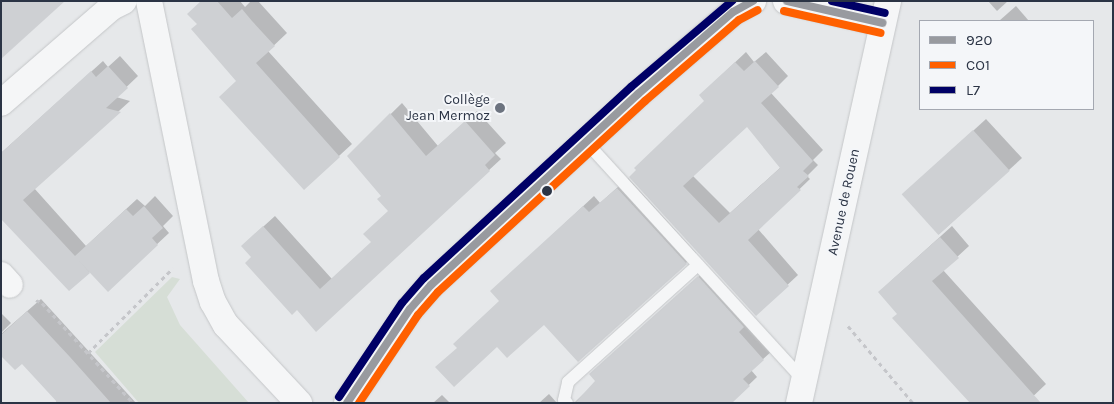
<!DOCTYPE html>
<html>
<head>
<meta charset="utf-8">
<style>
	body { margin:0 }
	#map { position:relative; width:1114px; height:404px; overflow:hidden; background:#e6e8ea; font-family:Karla,sans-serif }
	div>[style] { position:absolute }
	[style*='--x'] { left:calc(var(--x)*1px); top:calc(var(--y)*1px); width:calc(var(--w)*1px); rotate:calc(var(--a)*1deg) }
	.green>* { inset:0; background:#d6ded6 }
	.shadow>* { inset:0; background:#0003 }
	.building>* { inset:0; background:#ced0d3; transform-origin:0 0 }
	.path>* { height:3px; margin-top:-1.5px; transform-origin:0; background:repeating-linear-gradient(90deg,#c5c6ca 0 4px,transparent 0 8px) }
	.roads { filter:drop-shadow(0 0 1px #c4c6c8) drop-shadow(0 0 1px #c4c6c8) }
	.lane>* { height:12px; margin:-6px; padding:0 6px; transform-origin:6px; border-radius:6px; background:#f5f6f7 }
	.street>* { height:26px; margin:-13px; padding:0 13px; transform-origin:13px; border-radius:13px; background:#f5f6f7 }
	.bus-1>* { height:8px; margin:-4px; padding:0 4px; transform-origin:4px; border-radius:4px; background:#989a9f }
	.bus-2>* { height:8px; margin:-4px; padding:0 4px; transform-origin:4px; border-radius:4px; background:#ff6000 }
	.bus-3>* { height:8px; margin:-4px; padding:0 4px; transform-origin:4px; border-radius:4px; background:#006 }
	.dots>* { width:14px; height:14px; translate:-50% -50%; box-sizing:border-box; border:2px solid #f4f6f9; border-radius:50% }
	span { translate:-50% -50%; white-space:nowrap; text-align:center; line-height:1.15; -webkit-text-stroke:4px #f4f6f9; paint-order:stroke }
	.poi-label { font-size:14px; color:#2b3445 }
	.right { translate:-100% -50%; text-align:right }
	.street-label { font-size:14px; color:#2b3445 }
	.frame { position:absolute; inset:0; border:2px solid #2b3445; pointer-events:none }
	.legend { position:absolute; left:919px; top:20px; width:175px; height:90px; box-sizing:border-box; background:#f4f6f9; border:1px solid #a4a8b1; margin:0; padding:6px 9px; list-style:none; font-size:15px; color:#2b3445 }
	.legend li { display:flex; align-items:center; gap:10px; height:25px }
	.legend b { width:25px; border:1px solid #a4a8b1 }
</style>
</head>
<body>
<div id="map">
	<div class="green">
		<div style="clip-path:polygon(172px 277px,180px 279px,167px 297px,180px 325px,249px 403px,139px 403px,95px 352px)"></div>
	</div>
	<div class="shadow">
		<div style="clip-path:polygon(201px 1px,240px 1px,245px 7px,251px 1px,258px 1px,287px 33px,268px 51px,352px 144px,304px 188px,237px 81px,198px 24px)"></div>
		<div style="clip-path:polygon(988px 1px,1008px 1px,997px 11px)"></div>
		<div style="clip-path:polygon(1016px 6px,1029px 21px,999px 21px)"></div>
		<div style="clip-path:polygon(evenodd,746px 52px,754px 62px,766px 52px,788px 76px,771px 93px,823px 150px,813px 160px,818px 165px,807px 176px,810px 179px,758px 229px,798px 275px,756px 314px,638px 170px,706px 101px,711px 85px,746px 52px,747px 125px,781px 167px,730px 213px,693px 176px,747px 125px)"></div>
		<div style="clip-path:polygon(120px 56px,138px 76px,116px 97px,130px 101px,34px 188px,86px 246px,137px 199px,145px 206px,155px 196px,173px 216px,163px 226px,169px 233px,108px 290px,90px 271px,69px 289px,1px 215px,1px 153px,103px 61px,108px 67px)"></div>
		<div style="clip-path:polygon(402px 103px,438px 146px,477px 111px,506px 143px,495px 153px,501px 159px,316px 330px,253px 257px,254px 235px,275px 216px,332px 279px,372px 242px,389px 211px,382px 195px,348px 156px)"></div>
		<div style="clip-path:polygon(986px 119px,1022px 158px,939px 234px,916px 183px)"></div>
		<div style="clip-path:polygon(628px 178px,696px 253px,686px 263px,544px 323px,458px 347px,500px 301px,503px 281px,594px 196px,600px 203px)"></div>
		<div style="clip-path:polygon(952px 226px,969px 246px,943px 270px,1046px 384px,1026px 403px,898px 313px,891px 281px)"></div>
		<div style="clip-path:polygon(707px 269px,772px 351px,751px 370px,757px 377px,730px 403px,574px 403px,597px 381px,599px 366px)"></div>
		<div style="clip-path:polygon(41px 299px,136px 403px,55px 403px,58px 400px,1px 334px)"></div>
		<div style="clip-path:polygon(1px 313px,11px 323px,1px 333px)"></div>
		<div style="clip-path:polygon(549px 394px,557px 403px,539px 403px)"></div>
		<div style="clip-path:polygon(442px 395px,450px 403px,433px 403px)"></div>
	</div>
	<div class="building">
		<div style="clip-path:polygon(1px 1px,65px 1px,1px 59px)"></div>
		<div style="clip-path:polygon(201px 1px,217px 1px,232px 18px,242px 9px,252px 21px,275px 46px,256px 63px,340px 157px,304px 190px,219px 97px,236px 81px,191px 29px,197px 24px,187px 14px)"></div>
		<div style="clip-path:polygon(evenodd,755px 61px,779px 87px,761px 103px,813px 161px,803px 171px,809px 176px,797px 187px,801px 190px,748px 240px,789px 286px,756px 316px,629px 177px,636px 170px,634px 168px,704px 101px,699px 95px,735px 62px,744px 71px,755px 61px,747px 127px,780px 168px,719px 223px,683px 186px,747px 127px)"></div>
		<div style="clip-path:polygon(108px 66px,128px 88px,106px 108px,121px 112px,23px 200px,75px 256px,126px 209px,133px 216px,144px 206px,163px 228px,152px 238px,158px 245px,108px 292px,78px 260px,90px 273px,69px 291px,1px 219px,1px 153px,91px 71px,96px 77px)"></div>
		<div style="clip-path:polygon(390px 113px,426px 156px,465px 121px,495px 155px,485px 165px,490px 171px,316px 332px,297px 310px,292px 315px,245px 263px,251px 257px,241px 246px,263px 226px,320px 289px,371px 242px,363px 234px,388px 211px,377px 199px,381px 196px,347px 156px)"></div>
		<div style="left:973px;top:130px;width:55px;height:96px;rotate:48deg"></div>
		<div style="clip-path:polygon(617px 188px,687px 264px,578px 362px,544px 325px,507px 358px,497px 347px,454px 387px,435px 367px,457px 348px,453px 344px,499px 301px,490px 291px,583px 206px,589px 212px)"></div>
		<div style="clip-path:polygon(940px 237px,959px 258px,932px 281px,1041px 403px,970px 403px,892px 318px,897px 314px,878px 292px)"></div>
		<div style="clip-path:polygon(698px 276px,744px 327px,739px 332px,764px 360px,743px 379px,750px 386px,732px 403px,575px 403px,595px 381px,589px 374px)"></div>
		<div style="clip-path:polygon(27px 311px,70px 357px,111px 403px,58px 403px,22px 364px,15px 370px,1px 356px,1px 335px)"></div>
	</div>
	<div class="path">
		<div style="--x:36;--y:300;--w:7;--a:27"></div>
		<div style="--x:42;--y:303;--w:135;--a:47.7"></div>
		<div style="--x:848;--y:326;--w:101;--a:49.8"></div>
		<div style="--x:88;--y:353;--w:120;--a:-45"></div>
	</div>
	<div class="roads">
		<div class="lane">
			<div style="--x:586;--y:142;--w:323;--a:47.6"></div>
			<div style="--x:567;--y:403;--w:4;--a:-135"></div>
			<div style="--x:564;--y:400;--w:18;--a:-77"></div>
			<div style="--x:568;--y:382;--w:175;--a:-42"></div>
		</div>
		<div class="street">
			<div style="--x:149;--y:1;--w:286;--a:78.5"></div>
			<div style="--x:206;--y:281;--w:22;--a:72"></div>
			<div style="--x:213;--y:302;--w:26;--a:61"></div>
			<div style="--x:226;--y:325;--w:107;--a:46.9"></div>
			<div style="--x:786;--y:1;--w:99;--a:12.8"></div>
			<div style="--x:1;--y:103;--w:147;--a:-40.9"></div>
			<div style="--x:112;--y:7;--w:13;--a:-27"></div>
			<div style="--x:1;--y:275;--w:13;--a:48"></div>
			<div style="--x:347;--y:403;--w:113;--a:-56.2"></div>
			<div style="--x:410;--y:309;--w:32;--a:-49"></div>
			<div style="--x:431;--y:285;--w:282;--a:-42.7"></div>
			<div style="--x:638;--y:94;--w:125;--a:-40.8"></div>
			<div style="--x:733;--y:12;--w:23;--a:-29"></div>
			<div style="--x:799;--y:403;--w:412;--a:-77.5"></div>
		</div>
	</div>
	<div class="bus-1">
		<div style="--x:787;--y:1;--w:98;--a:12.9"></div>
		<div style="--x:347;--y:403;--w:113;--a:-56.2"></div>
		<div style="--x:410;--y:309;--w:32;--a:-49"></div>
		<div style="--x:431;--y:285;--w:282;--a:-42.7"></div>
		<div style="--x:638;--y:94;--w:125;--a:-40.8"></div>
		<div style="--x:733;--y:12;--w:23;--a:-29"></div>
	</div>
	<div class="bus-2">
		<div style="--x:784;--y:11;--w:99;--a:12.8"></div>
		<div style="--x:359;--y:403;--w:106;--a:-56.2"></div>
		<div style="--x:418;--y:315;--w:30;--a:-49"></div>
		<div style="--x:438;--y:292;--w:282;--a:-42.7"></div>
		<div style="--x:645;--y:101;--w:124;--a:-40.8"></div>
		<div style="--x:739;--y:20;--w:21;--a:-28"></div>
	</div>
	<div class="bus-3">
		<div style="--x:832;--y:1;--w:54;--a:12.8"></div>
		<div style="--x:339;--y:397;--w:113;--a:-56.2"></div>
		<div style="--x:402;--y:303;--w:33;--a:-49"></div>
		<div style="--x:424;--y:278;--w:282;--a:-42.7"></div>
		<div style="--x:631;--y:87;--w:133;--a:-40.4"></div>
	</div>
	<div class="dots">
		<div style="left:500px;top:108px;background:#6c737f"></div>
		<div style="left:547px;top:191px;background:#2b3445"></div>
	</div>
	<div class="poi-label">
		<span class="right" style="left:490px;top:108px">Collège<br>Jean Mermoz</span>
	</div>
	<div class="street-label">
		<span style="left:844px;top:202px;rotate:-78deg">Avenue de Rouen</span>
	</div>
	<div class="frame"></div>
	<ul class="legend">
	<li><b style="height:6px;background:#989a9f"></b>920</li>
	<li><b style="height:6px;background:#ff6000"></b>CO1</li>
	<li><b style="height:6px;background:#006"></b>L7</li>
	</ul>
</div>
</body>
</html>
